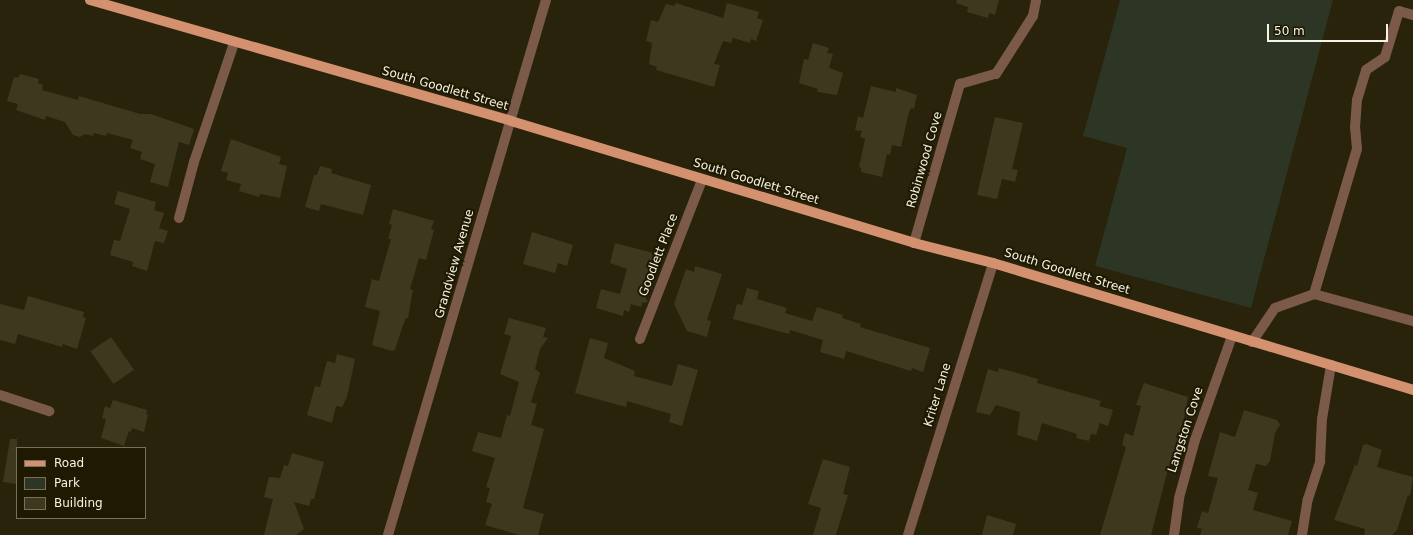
<!DOCTYPE html>
<html>
<head>
<meta charset="utf-8">
<style>
	body { margin:0 }
	#map { position:relative; width:1413px; height:535px; overflow:hidden; background:#28230a; font-family:"DejaVu Sans",sans-serif }
	div>[style] { position:absolute }
	[style*='--x'] { left:calc(var(--x)*1px); top:calc(var(--y)*1px); width:calc(var(--w)*1px); rotate:calc(var(--a)*1deg) }
	.green>* { inset:0; background:#2d3524 }
	.building>* { inset:0; background:#3e381f; transform-origin:0 0 }
	.minor>* { height:10px; margin:-5px; padding:0 5px; transform-origin:5px; border-radius:5px; background:#7b5a4a }
	.major>* { height:10px; margin:-5px; padding:0 5px; transform-origin:5px; border-radius:5px; background:#d4916f }
	span { translate:-50% -50%; white-space:nowrap; text-align:center; line-height:1.15; -webkit-text-stroke:4px #1f1902; paint-order:stroke }
	.street-label { font-size:12px; color:#f6f3e4 }
	.legend { position:absolute; left:16px; top:447px; width:130px; height:72px; box-sizing:border-box; background:#1f1902; border:1px solid #75705c; margin:0; padding:5px 7px; list-style:none; font-size:12px; color:#f6f3e4 }
	.legend li { display:flex; align-items:center; gap:8px; height:20px }
	.legend b { width:20px; border:1px solid #75705c }
	.scale { position:absolute; left:1267px; top:24px; width:121px; height:18px; box-sizing:border-box; border:2px solid #f6f3e4; border-top:0; padding-left:5px; font-size:12px; line-height:14px; white-space:nowrap; color:#f6f3e4; -webkit-text-stroke:3px #1f1902; paint-order:stroke }
</style>
</head>
<body>
<div id="map">
	<div class="green">
		<div style="clip-path:polygon(1120px 0,1333px 0,1251px 308px,1095px 266px,1127px 148px,1083px 136px)"></div>
	</div>
	<div class="building">
		<div style="clip-path:polygon(957px 0,999px 0,995px 15px,989px 13px,988px 18px,967px 12px,968px 7px,956px 3px)"></div>
		<div style="clip-path:polygon(676px 3px,723px 18px,727px 3px,759px 12px,757px 18px,763px 20px,756px 41px,751px 39px,750px 43px,733px 38px,731px 43px,723px 41px,714px 64px,720px 65px,714px 87px,656px 70px,657px 67px,649px 64px,652px 43px,646px 41px,651px 20px,658px 22px,666px 4px,674px 6px)"></div>
		<div style="clip-path:polygon(813px 43px,829px 48px,827px 53px,833px 54px,829px 68px,843px 73px,837px 95px,817px 92px,818px 89px,799px 83px,804px 59px,808px 60px)"></div>
		<div style="clip-path:polygon(20px 74px,39px 79px,38px 83px,43px 85px,42px 90px,78px 100px,79px 96px,140px 114px,151px 114px,194px 129px,189px 145px,179px 142px,168px 187px,150px 182px,155px 164px,140px 159px,142px 152px,130px 148px,133px 140px,107px 133px,106px 136px,94px 133px,93px 136px,85px 134px,80px 137px,73px 135px,65px 122px,46px 116px,45px 120px,16px 110px,18px 104px,7px 101px,14px 77px,18px 78px)"></div>
		<div style="clip-path:polygon(871px 86px,896px 92px,896px 88px,917px 95px,914px 109px,911px 108px,909px 112px,901px 147px,892px 145px,890px 155px,887px 154px,882px 177px,861px 172px,861px 168px,859px 167px,865px 139px,860px 137px,862px 131px,855px 130px,858px 116px,863px 118px)"></div>
		<div style="clip-path:polygon(995px 117px,1023px 123px,1012px 169px,1018px 170px,1015px 182px,1002px 179px,997px 199px,977px 195px)"></div>
		<div style="clip-path:polygon(231px 139px,281px 157px,279px 164px,287px 166px,280px 198px,260px 194px,259px 197px,239px 191px,241px 184px,226px 180px,228px 173px,221px 171px)"></div>
		<div style="clip-path:polygon(320px 166px,332px 169px,331px 173px,371px 185px,363px 215px,321px 204px,319px 211px,305px 207px,314px 175px,317px 175px)"></div>
		<div style="clip-path:polygon(118px 191px,156px 202px,154px 210px,164px 213px,159px 228px,168px 231px,164px 243px,155px 241px,147px 271px,132px 266px,133px 262px,110px 255px,114px 240px,120px 241px,130px 209px,114px 204px)"></div>
		<div style="clip-path:polygon(393px 209px,434px 221px,431px 229px,434px 230px,426px 260px,419px 258px,410px 289px,413px 290px,408px 318px,406px 318px,402px 328px,395px 350px,392px 351px,372px 345px,380px 311px,365px 307px,372px 279px,379px 281px,391px 239px,388px 239px,392px 225px,389px 224px)"></div>
		<div style="clip-path:polygon(532px 232px,573px 245px,567px 266px,558px 263px,555px 273px,523px 264px)"></div>
		<div style="clip-path:polygon(615px 243px,657px 254px,652px 275px,654px 279px,648px 282px,644px 295px,648px 302px,642px 303px,641px 307px,631px 304px,629px 312px,624px 310px,623px 316px,596px 308px,601px 289px,620px 294px,627px 269px,610px 263px)"></div>
		<div style="clip-path:polygon(695px 266px,722px 274px,707px 320px,711px 321px,707px 337px,687px 331px,674px 304px,686px 269px,694px 272px)"></div>
		<div style="clip-path:polygon(747px 288px,759px 291px,757px 299px,787px 308px,785px 313px,812px 321px,817px 307px,843px 315px,842px 318px,861px 324px,860px 327px,930px 348px,923px 372px,912px 368px,911px 371px,846px 351px,844px 359px,820px 352px,823px 340px,790px 330px,789px 334px,733px 319px,737px 304px,742px 305px)"></div>
		<div style="clip-path:polygon(28px 296px,84px 312px,83px 317px,86px 318px,77px 349px,63px 344px,62px 347px,18px 334px,15px 344px,0 340px,0 304px,24px 310px)"></div>
		<div style="clip-path:polygon(509px 318px,546px 328px,543px 337px,548px 338px,540px 349px,535px 369px,540px 373px,531px 402px,537px 404px,531px 425px,544px 429px,523px 508px,544px 514px,538px 535px,519px 535px,485px 525px,492px 504px,486px 502px,490px 488px,486px 487px,495px 458px,472px 451px,478px 432px,501px 438px,507px 415px,510px 416px,519px 382px,500px 374px,511px 336px,504px 334px)"></div>
		<div style="left:111px;top:337px;width:40px;height:25px;rotate:55deg"></div>
		<div style="clip-path:polygon(590px 338px,608px 343px,604px 358px,635px 371px,634px 376px,672px 386px,678px 364px,698px 370px,682px 426px,669px 422px,671px 414px,627px 401px,626px 407px,575px 393px)"></div>
		<div style="clip-path:polygon(337px 354px,355px 359px,347px 397px,342px 407px,336px 406px,332px 423px,307px 415px,315px 386px,320px 387px,327px 361px,335px 363px)"></div>
		<div style="clip-path:polygon(999px 368px,1038px 379px,1037px 383px,1101px 401px,1099px 406px,1113px 410px,1108px 426px,1100px 423px,1096px 435px,1091px 434px,1089px 441px,1076px 438px,1077px 434px,1042px 423px,1037px 441px,1017px 435px,1020px 412px,996px 405px,990px 415px,976px 412px,988px 369px,998px 372px)"></div>
		<div style="clip-path:polygon(1144px 383px,1188px 397px,1180px 439px,1168px 469px,1151px 535px,1100px 535px,1126px 447px,1122px 445px,1125px 433px,1133px 436px,1141px 406px,1136px 405px)"></div>
		<div style="clip-path:polygon(113px 400px,147px 410px,146px 414px,148px 415px,144px 432px,132px 428px,131px 432px,129px 431px,124px 446px,101px 438px,106px 419px,102px 418px,105px 406px,110px 408px)"></div>
		<div style="clip-path:polygon(1244px 410px,1277px 420px,1280px 425px,1275px 433px,1270px 461px,1266px 466px,1256px 464px,1248px 490px,1258px 493px,1253px 510px,1292px 521px,1288px 535px,1200px 535px,1202px 529px,1197px 528px,1202px 511px,1208px 513px,1218px 478px,1208px 476px,1220px 432px,1235px 437px)"></div>
		<div style="clip-path:polygon(10px 439px,17px 439px,17px 484px,3px 482px)"></div>
		<div style="clip-path:polygon(1366px 444px,1382px 450px,1377px 467px,1413px 477px,1410px 496px,1408px 495px,1397px 530px,1392px 535px,1364px 535px,1365px 529px,1334px 520px,1353px 470px,1355px 465px,1357px 466px,1363px 445px)"></div>
		<div style="clip-path:polygon(292px 453px,324px 462px,314px 499px,311px 499px,309px 506px,294px 502px,304px 529px,296px 535px,264px 535px,273px 499px,264px 497px,269px 477px,280px 478px,284px 465px,288px 466px)"></div>
		<div style="clip-path:polygon(823px 459px,850px 467px,843px 494px,848px 495px,836px 535px,813px 535px,821px 508px,808px 504px)"></div>
		<div style="clip-path:polygon(987px 515px,1016px 524px,1013px 535px,982px 535px)"></div>
	</div>
	<div class="minor">
		<div style="--x:179;--y:218;--w:58;--a:-75"></div>
		<div style="--x:194;--y:162;--w:126;--a:-71.4"></div>
		<div style="--x:914;--y:243;--w:166;--a:-73.9"></div>
		<div style="--x:960;--y:84;--w:37;--a:-16"></div>
		<div style="--x:996;--y:74;--w:69;--a:-57.5"></div>
		<div style="--x:1033;--y:16;--w:16;--a:-79"></div>
		<div style="--x:1314;--y:294;--w:151;--a:-73.5"></div>
		<div style="--x:1357;--y:149;--w:21;--a:-95"></div>
		<div style="--x:1355;--y:128;--w:28;--a:-86"></div>
		<div style="--x:1357;--y:100;--w:31;--a:-73"></div>
		<div style="--x:1366;--y:70;--w:23;--a:-34"></div>
		<div style="--x:1385;--y:57;--w:48;--a:-73.1"></div>
		<div style="--x:1399;--y:11;--w:15;--a:16"></div>
		<div style="--x:640;--y:339;--w:171;--a:-68.7"></div>
		<div style="--x:1252;--y:342;--w:41;--a:-55.9"></div>
		<div style="--x:1275;--y:308;--w:41;--a:-19.7"></div>
		<div style="--x:1314;--y:294;--w:103;--a:15.3"></div>
		<div style="--x:0;--y:395;--w:52;--a:18.1"></div>
		<div style="--x:388;--y:535;--w:558;--a:-73.55"></div>
		<div style="--x:908;--y:535;--w:285;--a:-72.6"></div>
		<div style="--x:1174;--y:535;--w:37;--a:-82"></div>
		<div style="--x:1179;--y:498;--w:60;--a:-74.6"></div>
		<div style="--x:1195;--y:440;--w:110;--a:-70.4"></div>
		<div style="--x:1302;--y:535;--w:36;--a:-81"></div>
		<div style="--x:1308;--y:499;--w:40;--a:-72"></div>
		<div style="--x:1320;--y:461;--w:42;--a:-87.3"></div>
		<div style="--x:1322;--y:419;--w:55;--a:-80.5"></div>
	</div>
	<div class="major">
		<div style="--x:90;--y:0;--w:438;--a:16"></div>
		<div style="--x:511;--y:121;--w:421;--a:16.8"></div>
		<div style="--x:914;--y:243;--w:81;--a:14.2"></div>
		<div style="--x:993;--y:263;--w:439;--a:16.8"></div>
	</div>
	<div class="street-label">
		<span style="left:445px;top:89px;rotate:16deg">South Goodlett Street</span>
		<span style="left:925px;top:160px;rotate:-74deg">Robinwood Cove</span>
		<span style="left:756px;top:182px;rotate:17deg">South Goodlett Street</span>
		<span style="left:659px;top:255px;rotate:-69deg">Goodlett Place</span>
		<span style="left:455px;top:264px;rotate:-74deg">Grandview Avenue</span>
		<span style="left:1067px;top:272px;rotate:17deg">South Goodlett Street</span>
		<span style="left:938px;top:395px;rotate:-73deg">Kriter Lane</span>
		<span style="left:1186px;top:430px;rotate:-72deg">Langston Cove</span>
	</div>
	<ul class="legend">
	<li><b style="height:5px;background:#d4916f"></b>Road</li>
	<li><b style="height:11px;background:#2d3524"></b>Park</li>
	<li><b style="height:11px;background:#3e381f"></b>Building</li>
	</ul>
	<div class="scale">50 m</div>
</div>
</body>
</html>
